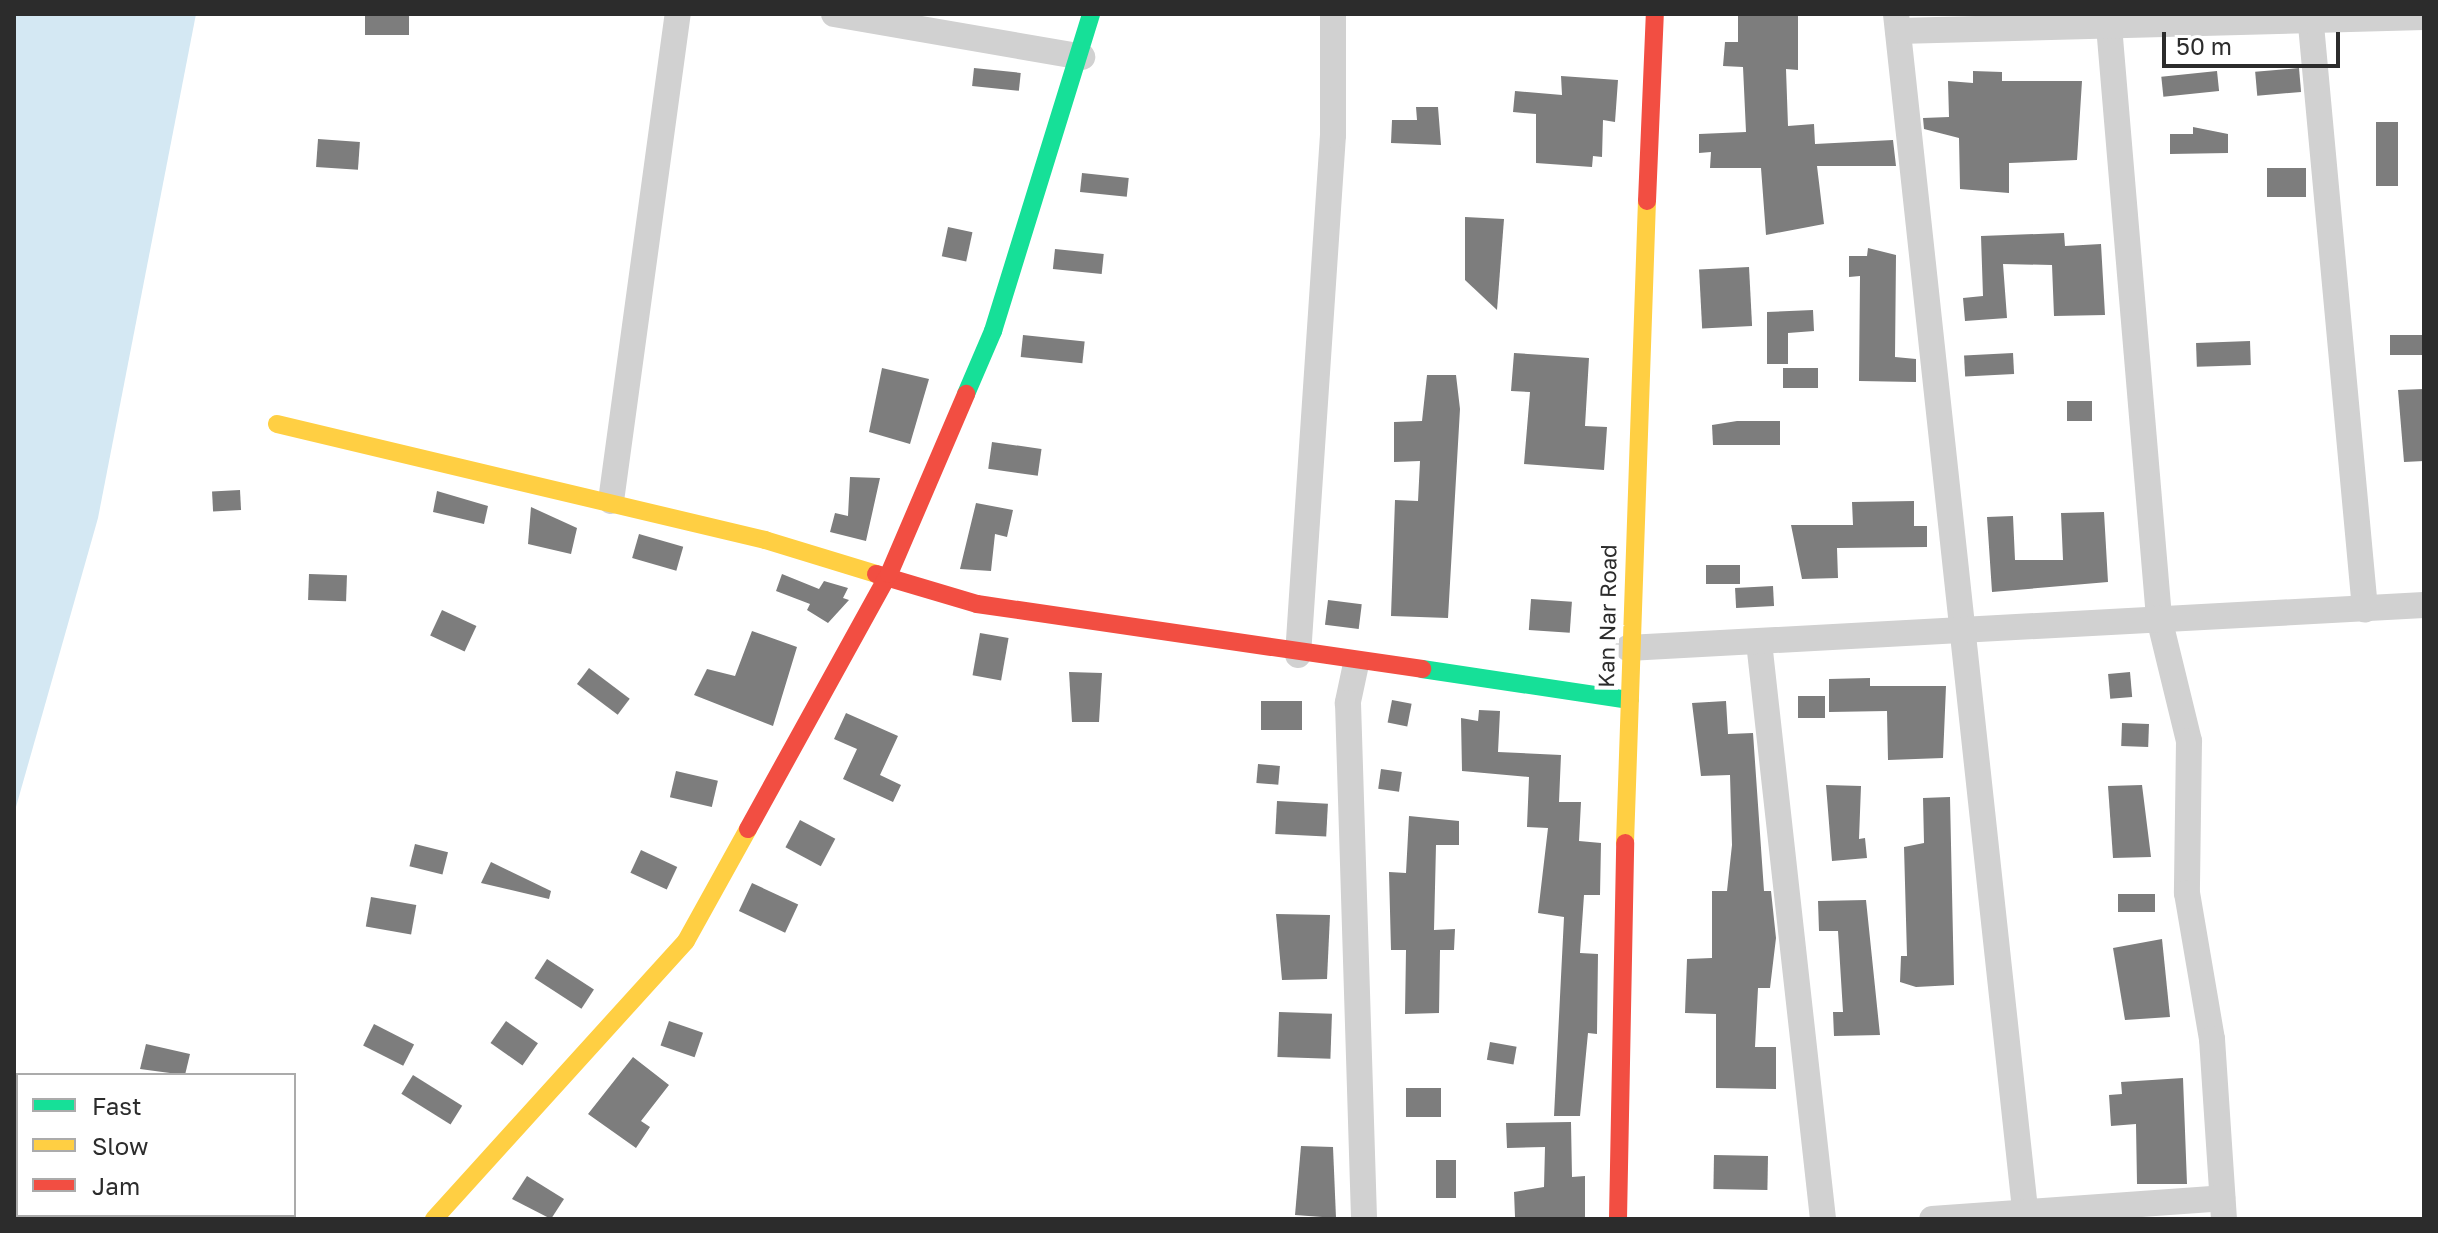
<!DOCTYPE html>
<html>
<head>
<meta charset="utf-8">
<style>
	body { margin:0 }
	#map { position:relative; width:2438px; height:1233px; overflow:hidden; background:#fff; font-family:"Golos Text",sans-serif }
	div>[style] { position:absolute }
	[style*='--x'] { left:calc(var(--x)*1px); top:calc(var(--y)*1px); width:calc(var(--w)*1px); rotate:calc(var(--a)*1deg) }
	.water>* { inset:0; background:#d4e8f3 }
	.building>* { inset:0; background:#7d7d7d; transform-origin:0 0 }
	.street>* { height:26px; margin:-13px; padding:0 13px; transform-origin:13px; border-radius:13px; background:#d1d1d1 }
	.fast>* { height:18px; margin:-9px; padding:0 9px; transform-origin:9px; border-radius:9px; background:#16e098 }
	.slow>* { height:18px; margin:-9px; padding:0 9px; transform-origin:9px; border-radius:9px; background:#ffcf43 }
	.jam>* { height:18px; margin:-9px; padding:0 9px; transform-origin:9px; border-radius:9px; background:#f24e42 }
	span { translate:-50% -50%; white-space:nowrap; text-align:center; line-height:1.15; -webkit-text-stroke:8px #fff; paint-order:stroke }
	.street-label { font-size:22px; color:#2c2c2c }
	.frame { position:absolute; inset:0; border:16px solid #2c2c2c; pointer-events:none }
	.legend { position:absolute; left:16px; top:1073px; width:280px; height:144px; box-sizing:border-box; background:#fff; border:2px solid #ababab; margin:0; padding:10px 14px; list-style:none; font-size:24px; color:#2c2c2c }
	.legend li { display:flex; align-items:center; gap:16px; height:40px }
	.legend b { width:40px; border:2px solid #ababab }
	.scale { position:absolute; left:2162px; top:32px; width:178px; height:36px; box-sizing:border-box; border:4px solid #2c2c2c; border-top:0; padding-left:10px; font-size:24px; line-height:28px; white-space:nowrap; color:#2c2c2c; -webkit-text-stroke:6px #fff; paint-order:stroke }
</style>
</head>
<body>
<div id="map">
	<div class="water">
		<div style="clip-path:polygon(14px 14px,196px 14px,98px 518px,14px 814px)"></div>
	</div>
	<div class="building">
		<div style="left:365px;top:14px;width:44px;height:21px"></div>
		<div style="clip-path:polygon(1738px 14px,1798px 14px,1798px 70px,1786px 69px,1788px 126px,1814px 124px,1815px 144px,1893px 140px,1896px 166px,1817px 166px,1824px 224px,1766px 235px,1761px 168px,1710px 168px,1711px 152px,1699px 153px,1699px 134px,1746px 132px,1743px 67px,1723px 66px,1725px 42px,1738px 42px)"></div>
		<div style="left:974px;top:68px;width:47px;height:18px;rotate:6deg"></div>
		<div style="left:2299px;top:68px;width:24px;height:44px;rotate:85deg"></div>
		<div style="clip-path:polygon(1973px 71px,2002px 72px,2002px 81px,2082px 81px,2077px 160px,2009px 163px,2009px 193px,1960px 189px,1959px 138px,1924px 129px,1923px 118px,1949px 117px,1948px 81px,1973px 83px)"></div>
		<div style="left:2217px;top:71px;width:20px;height:56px;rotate:84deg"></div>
		<div style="clip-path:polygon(1561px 76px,1618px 80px,1615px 122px,1603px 120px,1602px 157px,1593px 156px,1592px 167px,1536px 163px,1536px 114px,1513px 112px,1515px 91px,1562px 95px)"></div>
		<div style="clip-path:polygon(1416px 107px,1438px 107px,1441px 145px,1391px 143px,1392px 120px,1417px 120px)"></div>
		<div style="left:2376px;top:122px;width:22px;height:64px"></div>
		<div style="clip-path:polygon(2193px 127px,2228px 134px,2228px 153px,2170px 154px,2170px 134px,2193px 134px)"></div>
		<div style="left:318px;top:139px;width:42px;height:28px;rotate:4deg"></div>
		<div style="left:2267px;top:168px;width:39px;height:29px"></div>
		<div style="left:1082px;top:173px;width:47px;height:19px;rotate:6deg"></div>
		<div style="clip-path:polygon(1465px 217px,1504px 219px,1497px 310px,1465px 280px)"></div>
		<div style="left:948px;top:227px;width:25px;height:30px;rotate:12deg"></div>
		<div style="clip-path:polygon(2064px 233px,2065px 246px,2101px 244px,2105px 315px,2054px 316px,2052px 265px,2003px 264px,2007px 318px,1965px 321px,1963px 298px,1983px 296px,1981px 236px)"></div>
		<div style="clip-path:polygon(1868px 248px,1896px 255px,1895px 357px,1916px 359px,1916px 382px,1859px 381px,1860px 276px,1849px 277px,1849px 256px,1867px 256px)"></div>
		<div style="left:1055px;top:249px;width:49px;height:20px;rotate:6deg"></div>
		<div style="left:1749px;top:267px;width:59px;height:50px;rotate:87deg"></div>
		<div style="clip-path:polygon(1813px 310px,1814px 331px,1788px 333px,1788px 364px,1767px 364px,1767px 312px)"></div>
		<div style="left:1023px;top:335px;width:62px;height:22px;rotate:6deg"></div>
		<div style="left:2390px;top:335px;width:34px;height:20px"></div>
		<div style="left:2250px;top:341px;width:24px;height:54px;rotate:88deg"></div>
		<div style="clip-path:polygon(1514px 353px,1589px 358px,1585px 426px,1607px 427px,1604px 470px,1524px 464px,1530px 392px,1511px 391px)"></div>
		<div style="left:2013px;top:353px;width:21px;height:49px;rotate:87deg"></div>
		<div style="clip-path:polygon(882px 368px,929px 379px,910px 444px,869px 432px)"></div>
		<div style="left:1783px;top:368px;width:35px;height:20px"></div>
		<div style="clip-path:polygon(1427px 375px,1456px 375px,1460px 409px,1448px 618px,1391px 616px,1395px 500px,1418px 501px,1420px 461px,1394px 462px,1394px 422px,1422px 421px)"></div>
		<div style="clip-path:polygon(2424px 389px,2424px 461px,2404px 462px,2398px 390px)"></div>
		<div style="left:2067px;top:401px;width:25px;height:20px"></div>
		<div style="clip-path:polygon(1737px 421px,1780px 421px,1780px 445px,1713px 445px,1712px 425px)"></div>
		<div style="left:992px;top:442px;width:50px;height:27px;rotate:8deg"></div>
		<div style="clip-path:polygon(850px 477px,880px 478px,866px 541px,830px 532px,835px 513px,848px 516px)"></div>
		<div style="left:240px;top:490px;width:20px;height:28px;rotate:87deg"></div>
		<div style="clip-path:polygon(437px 491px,488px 506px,484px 524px,433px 512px)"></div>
		<div style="clip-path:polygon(1914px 501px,1914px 526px,1927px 526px,1927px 547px,1837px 548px,1838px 578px,1802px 579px,1791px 525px,1853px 525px,1852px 502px)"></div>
		<div style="clip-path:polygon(976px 503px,1013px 510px,1007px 537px,995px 534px,991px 571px,960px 569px)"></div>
		<div style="clip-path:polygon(531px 507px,577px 528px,571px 554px,528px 544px)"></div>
		<div style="clip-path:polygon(2104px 512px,2108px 582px,1992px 592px,1987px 517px,2013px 516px,2015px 560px,2063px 560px,2061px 513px)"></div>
		<div style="left:639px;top:534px;width:46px;height:25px;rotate:16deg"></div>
		<div style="left:1706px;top:565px;width:34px;height:19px"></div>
		<div style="left:309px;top:574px;width:38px;height:26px;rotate:2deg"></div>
		<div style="clip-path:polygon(782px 574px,819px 589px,824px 581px,848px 588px,843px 598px,849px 600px,828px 623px,807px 610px,810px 604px,776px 591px)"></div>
		<div style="left:1773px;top:586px;width:20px;height:38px;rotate:87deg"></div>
		<div style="left:1531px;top:599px;width:41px;height:31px;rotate:4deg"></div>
		<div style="left:1328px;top:600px;width:34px;height:25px;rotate:7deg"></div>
		<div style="left:442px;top:610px;width:38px;height:28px;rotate:25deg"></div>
		<div style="clip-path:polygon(752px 631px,797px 647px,773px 726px,694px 695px,707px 669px,735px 676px)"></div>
		<div style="left:980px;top:633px;width:29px;height:43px;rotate:10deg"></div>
		<div style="left:589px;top:668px;width:51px;height:20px;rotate:37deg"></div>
		<div style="clip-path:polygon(1069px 672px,1102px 673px,1099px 722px,1072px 722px)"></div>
		<div style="left:2130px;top:672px;width:25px;height:22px;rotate:85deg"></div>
		<div style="clip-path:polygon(1870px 678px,1870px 686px,1946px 686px,1943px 758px,1888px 760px,1887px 711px,1829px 712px,1829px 679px)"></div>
		<div style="left:1798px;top:696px;width:27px;height:22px"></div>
		<div style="left:1392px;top:700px;width:20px;height:23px;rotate:11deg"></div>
		<div style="left:1261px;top:701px;width:41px;height:29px"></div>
		<div style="clip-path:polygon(1726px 701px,1728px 734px,1753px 733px,1764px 891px,1771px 891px,1776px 938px,1770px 988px,1758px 988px,1755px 1047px,1776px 1047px,1776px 1089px,1716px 1088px,1716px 1014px,1685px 1013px,1687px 959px,1712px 958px,1712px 891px,1727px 891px,1732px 845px,1730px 775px,1701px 776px,1692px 703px)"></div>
		<div style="clip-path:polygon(1479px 710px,1500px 711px,1498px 752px,1561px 755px,1559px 802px,1581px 802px,1579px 841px,1601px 843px,1600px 895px,1584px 895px,1580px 953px,1598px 954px,1597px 1034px,1588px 1033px,1580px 1116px,1554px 1116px,1564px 917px,1538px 913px,1548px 828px,1527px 827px,1529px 777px,1462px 771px,1461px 718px,1478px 721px)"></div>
		<div style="clip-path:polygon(846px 713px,898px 736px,880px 775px,901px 785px,893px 802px,843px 779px,857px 749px,834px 739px)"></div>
		<div style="left:2122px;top:723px;width:27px;height:23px;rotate:2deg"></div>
		<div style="left:1258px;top:764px;width:22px;height:19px;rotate:5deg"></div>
		<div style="left:1381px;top:769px;width:21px;height:20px;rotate:8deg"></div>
		<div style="left:676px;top:771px;width:43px;height:27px;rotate:13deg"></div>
		<div style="clip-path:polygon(1826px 785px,1861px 786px,1859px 839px,1865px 838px,1867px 858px,1832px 861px)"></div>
		<div style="clip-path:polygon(2142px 785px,2151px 857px,2113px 858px,2108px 786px)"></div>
		<div style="clip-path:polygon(1950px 797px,1954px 985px,1916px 987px,1900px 982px,1901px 956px,1907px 956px,1904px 847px,1924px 843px,1923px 798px)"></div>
		<div style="left:1277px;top:801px;width:51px;height:33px;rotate:3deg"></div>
		<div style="clip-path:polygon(1409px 816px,1459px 821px,1459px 845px,1436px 845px,1434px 930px,1455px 929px,1454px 950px,1440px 950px,1439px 1013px,1405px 1014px,1406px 950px,1391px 950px,1389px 872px,1406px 873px)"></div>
		<div style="left:800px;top:820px;width:40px;height:31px;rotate:28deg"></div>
		<div style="left:415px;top:844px;width:34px;height:23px;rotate:14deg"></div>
		<div style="left:641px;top:850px;width:40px;height:25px;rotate:25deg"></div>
		<div style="clip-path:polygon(491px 862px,551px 891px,549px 899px,481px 883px)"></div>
		<div style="left:752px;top:883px;width:51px;height:31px;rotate:25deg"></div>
		<div style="left:2118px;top:894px;width:37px;height:18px"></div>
		<div style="left:371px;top:897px;width:46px;height:30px;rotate:10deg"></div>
		<div style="clip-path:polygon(1866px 900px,1880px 1035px,1834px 1036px,1833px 1012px,1843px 1012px,1838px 931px,1819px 931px,1818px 901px)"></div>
		<div style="clip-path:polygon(1276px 914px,1330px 915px,1327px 979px,1282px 980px)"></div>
		<div style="clip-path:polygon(2162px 939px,2170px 1017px,2125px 1020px,2113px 948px)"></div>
		<div style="left:547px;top:959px;width:56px;height:23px;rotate:33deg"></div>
		<div style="left:1279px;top:1012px;width:53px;height:45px;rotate:2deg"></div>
		<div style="left:506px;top:1021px;width:39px;height:27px;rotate:35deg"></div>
		<div style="left:669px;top:1021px;width:36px;height:26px;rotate:19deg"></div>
		<div style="left:374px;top:1024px;width:45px;height:24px;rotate:27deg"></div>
		<div style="left:1490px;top:1042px;width:27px;height:18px;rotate:10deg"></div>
		<div style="clip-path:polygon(146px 1044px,190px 1054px,185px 1075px,140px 1069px)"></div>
		<div style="clip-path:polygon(633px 1057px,669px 1085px,641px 1121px,650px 1127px,636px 1148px,588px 1114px)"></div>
		<div style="left:413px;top:1075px;width:58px;height:22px;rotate:32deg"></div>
		<div style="clip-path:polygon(2183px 1078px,2187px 1184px,2137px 1184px,2136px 1124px,2111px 1126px,2109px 1095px,2122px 1094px,2121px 1082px)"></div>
		<div style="left:1406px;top:1088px;width:35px;height:29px"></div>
		<div style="clip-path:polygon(1571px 1122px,1572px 1177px,1585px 1176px,1585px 1217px,1515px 1217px,1514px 1192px,1544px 1187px,1545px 1147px,1507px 1148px,1506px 1123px)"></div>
		<div style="clip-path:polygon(1301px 1146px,1333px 1147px,1336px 1218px,1295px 1215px)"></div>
		<div style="left:1714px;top:1155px;width:54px;height:34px;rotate:1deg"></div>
		<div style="left:1436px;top:1160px;width:20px;height:38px"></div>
		<div style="clip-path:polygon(527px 1176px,564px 1199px,551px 1219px,512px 1199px)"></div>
	</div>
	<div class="street">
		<div style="--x:834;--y:14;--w:252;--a:9.8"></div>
		<div style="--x:1896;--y:14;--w:1212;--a:83.84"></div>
		<div style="--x:2108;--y:14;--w:606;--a:85.17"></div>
		<div style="--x:2159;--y:618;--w:127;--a:76.3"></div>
		<div style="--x:2189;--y:741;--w:152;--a:90.8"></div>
		<div style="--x:2187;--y:893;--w:148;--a:80.3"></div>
		<div style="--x:2212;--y:1039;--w:180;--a:86.2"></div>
		<div style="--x:2310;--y:14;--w:598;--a:84.72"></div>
		<div style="--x:1898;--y:31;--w:526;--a:-1.52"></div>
		<div style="--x:611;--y:501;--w:492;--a:-82.2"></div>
		<div style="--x:1759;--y:642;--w:581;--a:83.67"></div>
		<div style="--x:1628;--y:648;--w:797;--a:-3.09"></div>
		<div style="--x:1298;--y:655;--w:521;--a:-86.15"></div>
		<div style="--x:1333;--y:135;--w:121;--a:-90"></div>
		<div style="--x:1356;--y:664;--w:40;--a:102"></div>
		<div style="--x:1348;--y:703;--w:516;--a:88.22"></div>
		<div style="--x:1932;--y:1219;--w:291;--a:-4.1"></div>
	</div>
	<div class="fast">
		<div style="--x:966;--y:394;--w:69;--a:-66.8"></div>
		<div style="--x:993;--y:331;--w:332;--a:-72.8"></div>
		<div style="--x:1422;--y:669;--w:210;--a:8.5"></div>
	</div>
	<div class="slow">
		<div style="--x:277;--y:424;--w:502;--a:13.37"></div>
		<div style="--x:765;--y:540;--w:116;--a:17"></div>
		<div style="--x:1625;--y:843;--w:642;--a:-88.04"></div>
		<div style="--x:434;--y:1219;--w:375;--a:-47.8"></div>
		<div style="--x:686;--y:941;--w:128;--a:-61"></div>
	</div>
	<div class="jam">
		<div style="--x:1647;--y:201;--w:187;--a:-87.6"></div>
		<div style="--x:876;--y:574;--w:105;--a:16.5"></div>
		<div style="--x:977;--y:604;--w:450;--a:8.3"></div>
		<div style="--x:748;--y:829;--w:291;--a:-61.1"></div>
		<div style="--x:889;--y:574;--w:196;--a:-66.8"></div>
		<div style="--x:1618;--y:1219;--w:376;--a:-88.9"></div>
	</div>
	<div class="street-label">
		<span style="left:1607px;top:616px;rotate:-89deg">Kan Nar Road</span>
	</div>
	<div class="frame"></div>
	<ul class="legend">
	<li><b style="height:10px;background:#16e098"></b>Fast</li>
	<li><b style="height:10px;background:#ffcf43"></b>Slow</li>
	<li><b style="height:10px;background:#f24e42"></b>Jam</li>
	</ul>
	<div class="scale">50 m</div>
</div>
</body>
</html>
